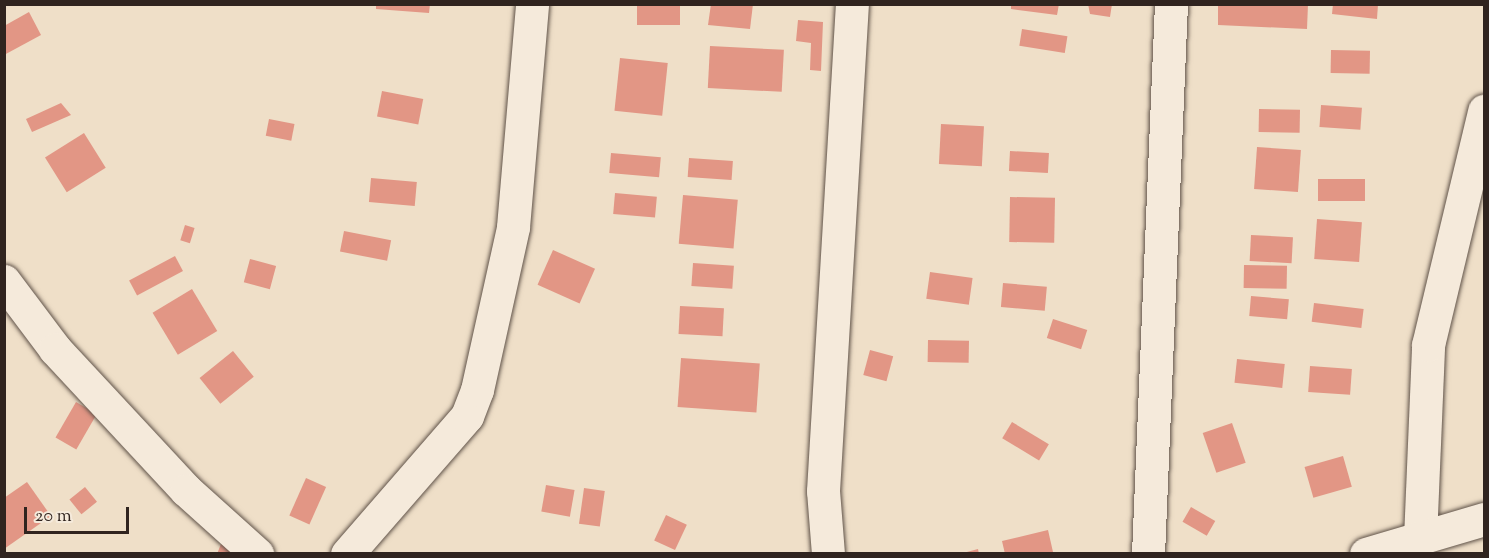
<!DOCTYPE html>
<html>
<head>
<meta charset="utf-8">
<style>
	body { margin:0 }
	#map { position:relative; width:1489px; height:558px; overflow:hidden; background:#efdfc8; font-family:"Sorts Mill Goudy",serif }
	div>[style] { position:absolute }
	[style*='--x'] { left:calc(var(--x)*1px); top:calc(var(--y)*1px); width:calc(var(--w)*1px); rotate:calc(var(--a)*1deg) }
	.building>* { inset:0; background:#e29685; transform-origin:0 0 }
	.roads { filter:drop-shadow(0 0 2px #605349) drop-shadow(0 0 2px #605349) }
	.street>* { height:33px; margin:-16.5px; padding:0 16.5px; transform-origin:16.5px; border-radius:16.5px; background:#f5eadb }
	span { translate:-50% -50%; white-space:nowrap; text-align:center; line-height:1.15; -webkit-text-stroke:4.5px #f5eadb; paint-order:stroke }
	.frame { position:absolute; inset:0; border:6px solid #30241f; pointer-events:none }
	.scale { position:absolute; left:24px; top:507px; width:105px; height:27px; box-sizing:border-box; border:3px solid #30241f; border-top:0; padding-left:8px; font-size:18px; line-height:21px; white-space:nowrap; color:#30241f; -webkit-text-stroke:4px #f5eadb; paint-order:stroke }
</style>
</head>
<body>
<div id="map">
	<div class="building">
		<div style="clip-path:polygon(376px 4px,430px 4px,429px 13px,376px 9px)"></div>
		<div style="left:637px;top:4px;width:43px;height:21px"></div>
		<div style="clip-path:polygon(711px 4px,753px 4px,750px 29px,708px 25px)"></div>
		<div style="clip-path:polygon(1011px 4px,1059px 4px,1057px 15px,1011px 9px)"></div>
		<div style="clip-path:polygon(1088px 4px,1112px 4px,1110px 17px,1090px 14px)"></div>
		<div style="clip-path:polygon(1218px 4px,1308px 4px,1307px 29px,1218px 25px)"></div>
		<div style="clip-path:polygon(1333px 4px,1378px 4px,1377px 19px,1332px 14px)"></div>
		<div style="clip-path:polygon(29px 12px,41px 35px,4px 55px,4px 26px)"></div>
		<div style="clip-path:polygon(798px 20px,823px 22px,821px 71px,810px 70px,811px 43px,796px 41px)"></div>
		<div style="left:1022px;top:29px;width:46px;height:17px;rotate:9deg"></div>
		<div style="left:710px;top:46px;width:74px;height:42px;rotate:3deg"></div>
		<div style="left:1331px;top:50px;width:39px;height:23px;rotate:1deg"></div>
		<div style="left:620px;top:58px;width:48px;height:53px;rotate:6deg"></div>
		<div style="left:382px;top:91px;width:42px;height:26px;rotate:11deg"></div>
		<div style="clip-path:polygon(61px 103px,71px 115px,32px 132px,26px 119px)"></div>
		<div style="left:1321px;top:105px;width:41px;height:22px;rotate:4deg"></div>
		<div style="left:1259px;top:109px;width:41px;height:23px;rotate:1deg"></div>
		<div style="left:269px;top:119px;width:26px;height:17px;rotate:11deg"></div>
		<div style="left:941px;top:124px;width:43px;height:40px;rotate:3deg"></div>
		<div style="left:84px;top:133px;width:41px;height:46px;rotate:58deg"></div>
		<div style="left:1257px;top:147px;width:44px;height:42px;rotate:4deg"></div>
		<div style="left:1010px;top:151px;width:39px;height:20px;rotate:3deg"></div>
		<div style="left:611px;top:153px;width:50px;height:20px;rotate:5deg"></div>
		<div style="left:689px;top:158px;width:44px;height:19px;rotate:4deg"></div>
		<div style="left:371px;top:178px;width:46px;height:24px;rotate:5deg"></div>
		<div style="left:1318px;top:179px;width:47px;height:22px"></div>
		<div style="left:615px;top:193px;width:42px;height:21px;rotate:5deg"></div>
		<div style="left:683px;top:195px;width:55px;height:49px;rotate:5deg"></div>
		<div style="left:1010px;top:197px;width:45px;height:45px;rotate:1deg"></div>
		<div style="left:1317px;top:219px;width:45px;height:40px;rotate:4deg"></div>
		<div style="left:185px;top:225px;width:10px;height:16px;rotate:17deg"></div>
		<div style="left:344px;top:231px;width:48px;height:21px;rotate:11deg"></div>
		<div style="left:1251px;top:235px;width:42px;height:26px;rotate:3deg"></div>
		<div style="left:553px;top:250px;width:46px;height:38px;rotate:24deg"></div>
		<div style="left:175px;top:256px;width:17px;height:52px;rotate:62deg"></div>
		<div style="left:250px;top:259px;width:27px;height:24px;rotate:15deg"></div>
		<div style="left:693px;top:263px;width:41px;height:23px;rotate:4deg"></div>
		<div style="left:1244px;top:265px;width:43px;height:23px;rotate:1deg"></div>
		<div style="left:930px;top:272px;width:43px;height:27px;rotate:8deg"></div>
		<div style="left:1003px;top:283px;width:44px;height:24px;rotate:5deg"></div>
		<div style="left:192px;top:289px;width:49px;height:46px;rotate:59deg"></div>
		<div style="left:1251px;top:296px;width:38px;height:20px;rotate:5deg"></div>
		<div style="left:1314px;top:303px;width:50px;height:19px;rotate:7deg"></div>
		<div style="left:680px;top:306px;width:44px;height:28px;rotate:3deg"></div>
		<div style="left:1053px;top:319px;width:36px;height:20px;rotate:18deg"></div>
		<div style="left:928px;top:340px;width:41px;height:22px;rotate:1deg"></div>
		<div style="left:870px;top:350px;width:24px;height:26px;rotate:15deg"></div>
		<div style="left:233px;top:351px;width:33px;height:43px;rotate:51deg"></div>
		<div style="left:681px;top:358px;width:79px;height:49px;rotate:4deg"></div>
		<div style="left:1237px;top:359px;width:48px;height:24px;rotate:6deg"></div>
		<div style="left:1310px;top:366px;width:42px;height:26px;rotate:4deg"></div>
		<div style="left:76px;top:402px;width:24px;height:41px;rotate:30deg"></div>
		<div style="left:1012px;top:422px;width:43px;height:19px;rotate:31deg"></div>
		<div style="left:1232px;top:423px;width:42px;height:31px;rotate:71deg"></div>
		<div style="left:1343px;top:456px;width:32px;height:40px;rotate:74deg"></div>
		<div style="left:306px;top:478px;width:22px;height:41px;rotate:24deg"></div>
		<div style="clip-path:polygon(27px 482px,51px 516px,4px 549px,4px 498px)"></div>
		<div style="left:546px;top:485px;width:29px;height:27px;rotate:10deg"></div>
		<div style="left:85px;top:487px;width:19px;height:20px;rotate:51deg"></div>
		<div style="left:584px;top:488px;width:21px;height:36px;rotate:8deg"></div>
		<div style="left:1191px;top:507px;width:28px;height:17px;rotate:30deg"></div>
		<div style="left:666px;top:515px;width:23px;height:28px;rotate:25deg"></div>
		<div style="clip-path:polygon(1048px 530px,1053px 552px,1005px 554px,1002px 541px)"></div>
		<div style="clip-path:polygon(221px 544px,241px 554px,217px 554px)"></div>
		<div style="clip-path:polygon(978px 549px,979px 554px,963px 554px,963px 553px)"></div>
	</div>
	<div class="roads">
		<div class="street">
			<div style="--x:4;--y:281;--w:85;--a:53.1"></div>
			<div style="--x:55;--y:349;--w:192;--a:47.1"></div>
			<div style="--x:186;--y:490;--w:96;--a:42"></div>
			<div style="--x:1420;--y:539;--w:194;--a:-87.6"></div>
			<div style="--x:1428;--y:345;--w:241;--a:-76.5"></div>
			<div style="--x:347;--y:554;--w:183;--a:-49"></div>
			<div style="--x:467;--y:416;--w:28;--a:-69"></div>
			<div style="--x:477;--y:390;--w:167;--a:-77.5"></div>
			<div style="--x:513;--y:227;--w:224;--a:-85.1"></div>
			<div style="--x:828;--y:554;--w:63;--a:-94.5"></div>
			<div style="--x:823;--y:491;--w:488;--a:-86.6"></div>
			<div style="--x:1148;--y:554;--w:550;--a:-87.61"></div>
			<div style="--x:1366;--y:554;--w:123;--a:-16.5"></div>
		</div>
	</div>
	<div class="frame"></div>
	<div class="scale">20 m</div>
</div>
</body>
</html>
